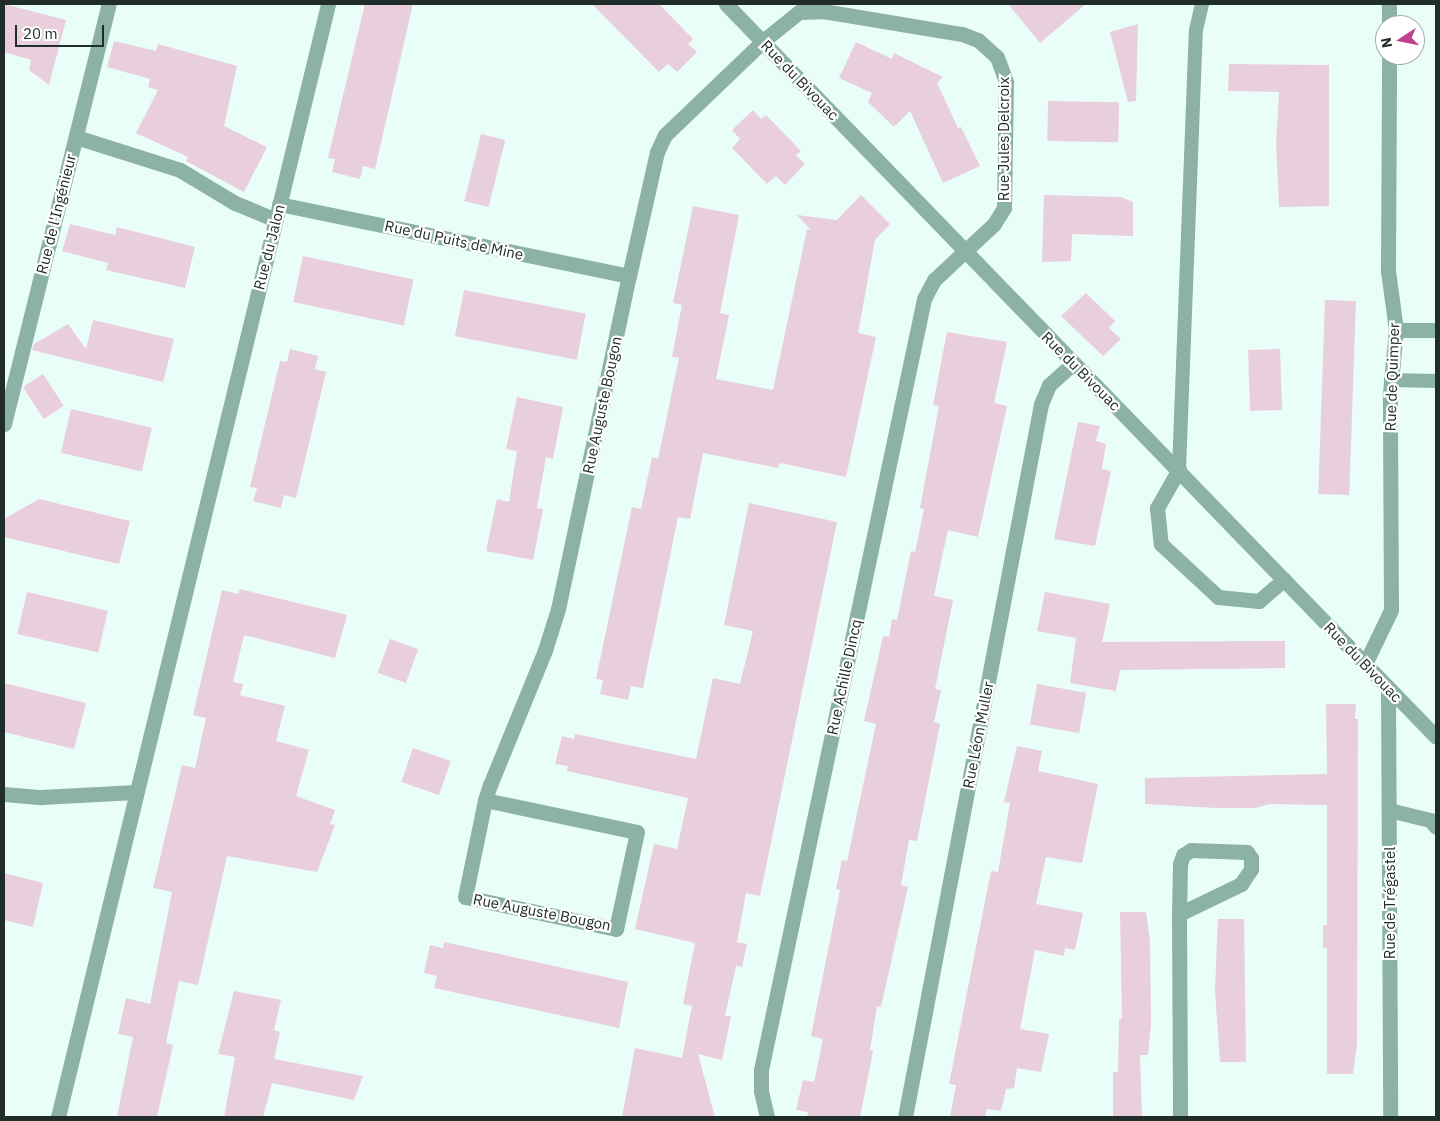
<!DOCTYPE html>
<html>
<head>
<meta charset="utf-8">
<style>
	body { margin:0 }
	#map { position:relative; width:1440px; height:1121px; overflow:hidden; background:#eafef9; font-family:"IBM Plex Sans",sans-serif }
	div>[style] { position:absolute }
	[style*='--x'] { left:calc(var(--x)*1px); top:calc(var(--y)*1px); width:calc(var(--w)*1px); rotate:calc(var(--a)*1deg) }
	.building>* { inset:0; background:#e9cedc; transform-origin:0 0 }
	.lane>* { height:14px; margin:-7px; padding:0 7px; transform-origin:7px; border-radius:7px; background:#8cb1a7 }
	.street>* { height:15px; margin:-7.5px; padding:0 7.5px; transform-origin:7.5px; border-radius:7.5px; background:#8cb1a7 }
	span { translate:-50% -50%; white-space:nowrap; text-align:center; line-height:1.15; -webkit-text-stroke:4.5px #fff; paint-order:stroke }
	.street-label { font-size:15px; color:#202d2a }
	.frame { position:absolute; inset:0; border:5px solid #202d2a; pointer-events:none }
	.north { position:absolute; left:1375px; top:15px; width:50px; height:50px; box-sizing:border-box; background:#fff; border:1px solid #a6abaa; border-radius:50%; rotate:259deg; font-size:14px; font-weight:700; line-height:20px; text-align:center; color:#202d2a }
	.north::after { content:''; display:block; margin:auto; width:18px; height:22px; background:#be418f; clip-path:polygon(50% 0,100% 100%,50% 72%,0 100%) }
	.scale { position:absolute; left:15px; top:25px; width:89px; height:22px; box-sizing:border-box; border:2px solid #202d2a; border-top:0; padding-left:6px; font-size:15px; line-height:18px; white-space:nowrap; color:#202d2a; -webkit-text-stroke:4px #fff; paint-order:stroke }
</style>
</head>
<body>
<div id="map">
	<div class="building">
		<div style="clip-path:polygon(4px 4px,66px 20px,49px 85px,29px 70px,31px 60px,4px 52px)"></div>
		<div style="clip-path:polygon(365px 4px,413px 4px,375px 169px,363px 166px,360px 179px,332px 172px,335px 159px,328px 158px)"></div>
		<div style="clip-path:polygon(592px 4px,659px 4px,693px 39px,688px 44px,697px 52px,677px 72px,668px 64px,659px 72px)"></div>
		<div style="clip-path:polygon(1008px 4px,1086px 4px,1040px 43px)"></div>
		<div style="clip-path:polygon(1138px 24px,1136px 101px,1128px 102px,1110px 32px)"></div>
		<div style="clip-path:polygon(114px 41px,156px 51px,158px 44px,237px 66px,224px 126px,267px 147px,244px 192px,186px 161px,188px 157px,136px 133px,158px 90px,148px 87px,150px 79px,107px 67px)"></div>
		<div style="clip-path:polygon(856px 42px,892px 59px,894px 53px,943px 77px,937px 83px,958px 128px,961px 127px,980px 166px,943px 183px,910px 111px,894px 127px,868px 102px,872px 93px,839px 78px)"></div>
		<div style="clip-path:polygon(1229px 64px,1329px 65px,1329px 206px,1279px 207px,1276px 143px,1279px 92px,1228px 91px)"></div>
		<div style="left:1048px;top:101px;width:71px;height:40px;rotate:1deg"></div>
		<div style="clip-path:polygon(753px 110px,761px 119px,766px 115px,801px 151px,796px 155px,805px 164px,785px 185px,776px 176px,767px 184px,732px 148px,740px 139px,732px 130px)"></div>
		<div style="left:481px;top:134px;width:25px;height:69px;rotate:14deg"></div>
		<div style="clip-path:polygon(861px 195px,890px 224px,875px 240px,858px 333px,876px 337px,846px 477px,780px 463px,778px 468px,703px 453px,690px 519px,678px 517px,643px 688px,631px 686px,628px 700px,600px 694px,603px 680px,596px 679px,632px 507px,641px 509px,652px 457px,658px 459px,679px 358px,672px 357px,682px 305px,673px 303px,693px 206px,739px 215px,720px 313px,729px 315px,716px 379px,773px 390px,807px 229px,811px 230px,797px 215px,837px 220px)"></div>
		<div style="clip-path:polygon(1044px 195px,1121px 197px,1133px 202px,1133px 236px,1072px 234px,1071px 261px,1042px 262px)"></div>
		<div style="clip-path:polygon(70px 224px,115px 235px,117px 227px,195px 247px,185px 288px,106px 270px,108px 263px,62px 251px)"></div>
		<div style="left:303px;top:256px;width:113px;height:47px;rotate:12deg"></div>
		<div style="left:464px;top:290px;width:124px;height:47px;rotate:11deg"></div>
		<div style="clip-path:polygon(1086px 293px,1115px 321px,1109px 328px,1121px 339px,1103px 356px,1061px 316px)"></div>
		<div style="left:1325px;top:300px;width:31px;height:194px;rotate:2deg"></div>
		<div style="clip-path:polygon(93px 320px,174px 339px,163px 382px,32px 350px,34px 344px,68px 324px,86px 349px)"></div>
		<div style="clip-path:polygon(947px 332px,1007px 342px,994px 403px,1007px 406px,978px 537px,948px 530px,942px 557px,934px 596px,953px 600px,935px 689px,941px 690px,934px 722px,940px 724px,917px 841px,909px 840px,901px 885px,908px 887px,881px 1007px,877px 1006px,870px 1050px,873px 1051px,860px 1117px,807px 1117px,808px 1112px,796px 1110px,803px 1080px,814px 1082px,823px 1039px,811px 1036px,840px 890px,836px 889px,842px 860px,847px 861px,876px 724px,864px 721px,883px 636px,889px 637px,892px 619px,897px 620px,911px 551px,915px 552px,924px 509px,920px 508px,939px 406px,933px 405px)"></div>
		<div style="clip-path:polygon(290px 349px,318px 356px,315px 369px,326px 372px,296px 498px,284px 495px,281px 508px,253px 501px,257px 488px,250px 487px,280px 361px,287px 362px)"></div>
		<div style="left:1280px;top:349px;width:61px;height:32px;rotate:88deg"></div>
		<div style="left:43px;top:374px;width:38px;height:24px;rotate:57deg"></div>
		<div style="clip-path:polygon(517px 397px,563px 407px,553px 459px,546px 457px,537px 508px,543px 509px,533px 560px,486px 551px,497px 499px,509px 502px,517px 451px,506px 449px)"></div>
		<div style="left:71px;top:409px;width:83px;height:45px;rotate:13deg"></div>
		<div style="clip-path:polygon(1078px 422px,1100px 426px,1096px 441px,1106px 444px,1102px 469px,1111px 471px,1095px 546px,1054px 539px)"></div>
		<div style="clip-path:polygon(39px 499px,130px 521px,119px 564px,4px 537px,4px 519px)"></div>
		<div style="clip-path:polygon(749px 503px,837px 522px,760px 896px,746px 893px,737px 942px,747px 944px,742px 967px,736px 966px,725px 1016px,731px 1016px,722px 1060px,698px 1054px,715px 1117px,622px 1117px,635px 1048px,682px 1058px,692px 1006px,683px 1004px,695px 943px,635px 929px,654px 844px,677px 849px,688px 798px,567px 771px,568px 766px,555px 764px,562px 736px,574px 739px,575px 734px,696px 759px,713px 678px,740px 684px,753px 631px,724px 625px)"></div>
		<div style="clip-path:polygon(240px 589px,347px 615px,335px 658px,244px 635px,233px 682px,243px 684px,240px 695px,285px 706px,276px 741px,309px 750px,296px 796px,335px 810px,330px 824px,335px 825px,317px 872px,227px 856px,198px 985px,179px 981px,166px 1043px,173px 1045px,157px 1117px,117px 1117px,133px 1037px,118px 1034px,126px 998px,150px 1004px,172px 892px,153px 888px,182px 765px,195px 768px,206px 718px,193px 715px,222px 590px,238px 594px)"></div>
		<div style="left:27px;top:592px;width:83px;height:43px;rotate:13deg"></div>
		<div style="clip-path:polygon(1045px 592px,1110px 604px,1102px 642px,1285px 641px,1285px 668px,1120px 670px,1116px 691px,1070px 683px,1076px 638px,1037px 631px)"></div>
		<div style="left:390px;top:639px;width:30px;height:36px;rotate:20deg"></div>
		<div style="clip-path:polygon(4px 683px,86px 703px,74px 749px,4px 732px)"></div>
		<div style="left:1037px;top:684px;width:50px;height:41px;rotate:10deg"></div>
		<div style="clip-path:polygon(1326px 704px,1356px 704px,1355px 719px,1358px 719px,1357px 1044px,1353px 1074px,1327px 1074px,1327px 948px,1323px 948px,1323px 925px,1327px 925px,1327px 805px,1270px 804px,1255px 808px,1216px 808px,1145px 804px,1145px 778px,1327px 774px)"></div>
		<div style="clip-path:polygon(1017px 746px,1042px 751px,1038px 771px,1098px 784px,1082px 863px,1046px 857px,1036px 904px,1083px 913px,1075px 950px,1065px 948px,1064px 956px,1035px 950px,1020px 1029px,1049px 1034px,1041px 1072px,1017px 1068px,1014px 1088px,1006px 1089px,1001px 1111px,987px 1109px,985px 1117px,950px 1117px,956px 1085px,949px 1084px,991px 871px,998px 872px,1010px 803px,1004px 802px)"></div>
		<div style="left:413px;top:748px;width:40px;height:36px;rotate:19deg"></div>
		<div style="clip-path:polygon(4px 873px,43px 883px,33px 927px,4px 920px)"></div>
		<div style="clip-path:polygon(1120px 912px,1146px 912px,1150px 941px,1151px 1025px,1148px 1055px,1140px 1055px,1142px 1117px,1113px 1117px,1113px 1072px,1118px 1072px,1119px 1019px,1122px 1019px)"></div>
		<div style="clip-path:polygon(1218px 919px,1244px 919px,1246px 1062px,1220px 1062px,1215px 991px)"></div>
		<div style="clip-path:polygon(444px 942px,628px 982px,619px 1028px,434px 988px,437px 976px,424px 973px,430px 945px,443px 948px)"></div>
		<div style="clip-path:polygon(234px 991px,281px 1000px,274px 1030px,280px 1032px,274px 1059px,363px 1076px,354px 1100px,272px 1083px,263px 1117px,224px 1117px,235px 1057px,218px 1054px)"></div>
	</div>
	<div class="lane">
		<div style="--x:1391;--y:380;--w:45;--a:1.3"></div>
		<div style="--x:1179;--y:469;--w:439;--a:-87.8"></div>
		<div style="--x:1196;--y:30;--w:27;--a:-77"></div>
	</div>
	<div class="street">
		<div style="--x:726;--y:4;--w:1020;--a:45.91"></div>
		<div style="--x:1389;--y:25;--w:21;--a:-90"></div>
		<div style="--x:76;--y:137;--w:109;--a:17.6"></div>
		<div style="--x:180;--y:170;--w:64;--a:31"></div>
		<div style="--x:235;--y:203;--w:44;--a:22.5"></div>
		<div style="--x:279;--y:204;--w:357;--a:11.6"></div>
		<div style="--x:1396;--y:330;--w:40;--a:0"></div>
		<div style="--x:4;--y:424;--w:433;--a:-76"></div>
		<div style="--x:1179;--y:469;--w:45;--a:119.4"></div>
		<div style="--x:1157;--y:508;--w:36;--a:84"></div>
		<div style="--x:1161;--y:544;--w:78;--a:42.9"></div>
		<div style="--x:1218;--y:597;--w:41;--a:5.6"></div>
		<div style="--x:1259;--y:601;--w:33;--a:-41"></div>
		<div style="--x:1365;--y:664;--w:60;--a:-64.3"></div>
		<div style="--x:1391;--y:610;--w:217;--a:-90.3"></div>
		<div style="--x:1390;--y:393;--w:63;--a:-84.6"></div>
		<div style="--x:1396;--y:330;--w:60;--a:-97.7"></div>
		<div style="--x:1388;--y:271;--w:216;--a:-89.7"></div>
		<div style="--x:1388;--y:688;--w:429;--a:89.7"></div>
		<div style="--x:4;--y:794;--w:37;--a:5"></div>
		<div style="--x:41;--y:797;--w:95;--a:-3"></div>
		<div style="--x:485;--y:800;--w:155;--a:11.9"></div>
		<div style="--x:637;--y:832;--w:99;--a:102.2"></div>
		<div style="--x:616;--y:929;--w:154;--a:-168"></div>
		<div style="--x:465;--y:897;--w:99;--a:-78.3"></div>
		<div style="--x:485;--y:800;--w:16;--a:-72"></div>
		<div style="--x:490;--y:785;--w:146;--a:-67.8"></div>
		<div style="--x:545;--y:650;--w:43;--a:-72.4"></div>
		<div style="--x:558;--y:609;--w:340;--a:-78"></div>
		<div style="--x:629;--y:276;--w:127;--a:-77.3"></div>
		<div style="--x:657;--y:152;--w:19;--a:-65"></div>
		<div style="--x:665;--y:135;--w:136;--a:-43.8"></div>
		<div style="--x:763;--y:41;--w:46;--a:-38.9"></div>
		<div style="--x:799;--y:12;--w:24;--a:-2"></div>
		<div style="--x:823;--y:11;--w:141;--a:9.4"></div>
		<div style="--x:962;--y:34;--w:17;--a:21"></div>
		<div style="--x:978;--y:40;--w:25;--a:42"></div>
		<div style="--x:997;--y:57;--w:27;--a:70"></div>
		<div style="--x:1006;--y:82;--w:126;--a:90.9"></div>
		<div style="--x:1004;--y:208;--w:19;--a:122"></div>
		<div style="--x:994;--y:224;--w:82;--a:137"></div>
		<div style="--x:934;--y:280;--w:21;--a:118"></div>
		<div style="--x:924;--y:299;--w:788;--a:101.94"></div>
		<div style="--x:761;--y:1070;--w:21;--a:90"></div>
		<div style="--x:761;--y:1091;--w:27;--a:77"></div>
		<div style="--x:1389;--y:810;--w:42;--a:13.7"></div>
		<div style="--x:1430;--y:820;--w:9;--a:49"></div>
		<div style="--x:1179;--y:914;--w:69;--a:-25.8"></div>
		<div style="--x:1241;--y:884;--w:18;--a:-56"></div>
		<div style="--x:1251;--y:869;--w:11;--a:-90"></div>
		<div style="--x:1251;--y:858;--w:7;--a:-124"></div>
		<div style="--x:1247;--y:852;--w:56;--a:-178"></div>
		<div style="--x:1191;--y:850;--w:9;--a:148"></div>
		<div style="--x:1183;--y:855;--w:9;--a:108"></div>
		<div style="--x:1180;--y:864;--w:50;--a:91.1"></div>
		<div style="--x:1179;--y:914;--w:203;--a:89.7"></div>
		<div style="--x:58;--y:1117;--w:1145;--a:-76.36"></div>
		<div style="--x:905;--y:1117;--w:726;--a:-79.2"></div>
		<div style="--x:1041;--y:404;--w:21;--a:-67"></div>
		<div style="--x:1049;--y:385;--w:31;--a:-42"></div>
	</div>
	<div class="street-label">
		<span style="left:800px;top:80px;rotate:46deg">Rue du Bivouac</span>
		<span style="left:1004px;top:139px;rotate:-90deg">Rue Jules Delcroix</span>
		<span style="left:56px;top:214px;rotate:-76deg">Rue de l'Ingénieur</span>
		<span style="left:454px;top:240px;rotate:12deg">Rue du Puits de Mine</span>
		<span style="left:269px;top:247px;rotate:-76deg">Rue du Jalon</span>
		<span style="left:1081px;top:371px;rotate:45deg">Rue du Bivouac</span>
		<span style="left:1392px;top:377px;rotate:-88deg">Rue de Quimper</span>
		<span style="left:602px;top:405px;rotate:-78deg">Rue Auguste Bougon</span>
		<span style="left:1363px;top:662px;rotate:46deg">Rue du Bivouac</span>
		<span style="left:844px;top:677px;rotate:-78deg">Rue Achille Dincq</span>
		<span style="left:978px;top:735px;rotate:-79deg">Rue Léon Muller</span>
		<span style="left:1390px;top:903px;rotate:-90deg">Rue de Trégastel</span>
		<span style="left:542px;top:912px;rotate:11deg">Rue Auguste Bougon</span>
	</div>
	<div class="frame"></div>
	<div class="north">N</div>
	<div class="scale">20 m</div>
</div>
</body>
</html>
